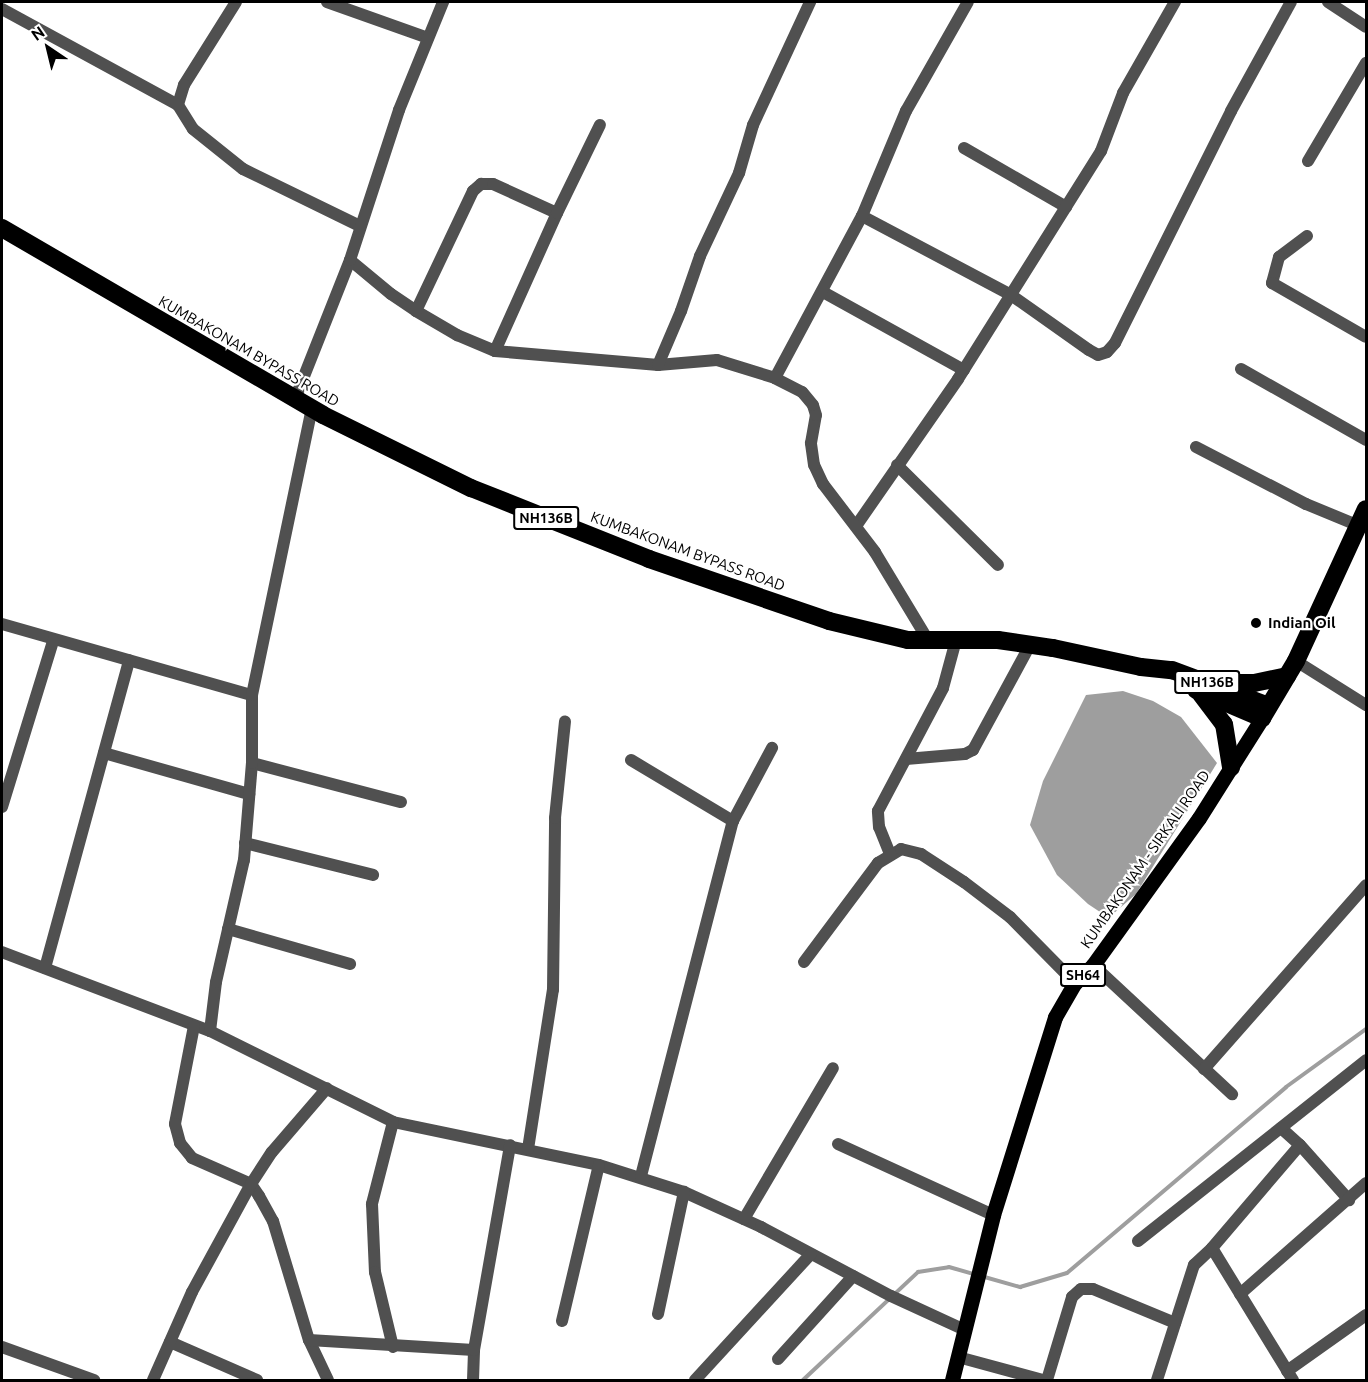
<!DOCTYPE html>
<html>
<head>
<meta charset="utf-8">
<style>
	body { margin:0 }
	#map { position:relative; width:1368px; height:1382px; overflow:hidden; background:#fff; font-family:Ubuntu,sans-serif }
	div>[style] { position:absolute }
	[style*='--x'] { left:calc(var(--x)*1px); top:calc(var(--y)*1px); width:calc(var(--w)*1px); rotate:calc(var(--a)*1deg) }
	.water>* { inset:0; background:#9e9e9e }
	.stream>* { height:4px; margin:-2px; padding:0 2px; transform-origin:2px; border-radius:2px; background:#9e9e9e }
	.street>* { height:12px; margin:-6px; padding:0 6px; transform-origin:6px; border-radius:6px; background:#505050 }
	.primary>* { height:15px; margin:-7.5px; padding:0 7.5px; transform-origin:7.5px; border-radius:7.5px; background:#000 }
	.highway>* { height:18px; margin:-9px; padding:0 9px; transform-origin:9px; border-radius:9px; background:#000 }
	.dots>* { width:16px; height:16px; translate:-50% -50%; box-sizing:border-box; border:3px solid #fff; border-radius:50% }
	span { translate:-50% -50%; white-space:nowrap; text-align:center; line-height:1.15; -webkit-text-stroke:4.5px #fff; paint-order:stroke }
	.shield-label span { padding:2px 4px; background:#fff; border:2px solid; border-radius:4px; -webkit-text-stroke-width:0 }
	.shield-label { font-size:14px; color:#000; font-weight:700 }
	.street-label { font-size:15px; color:#000 }
	.poi-label { font-size:15px; color:#000; font-weight:700 }
	.left { translate:0 -50%; text-align:left }
	.frame { position:absolute; inset:0; border:3px solid #000; pointer-events:none }
	.north { position:absolute; left:18px; top:18px; width:60px; height:60px; -webkit-text-stroke:4px #fff; paint-order:stroke; rotate:325deg; font-size:16px; font-weight:700; line-height:24px; text-align:center; color:#000 }
	.north::after { content:''; display:block; margin:auto; width:21px; height:27px; background:#000; clip-path:polygon(50% 0,100% 100%,50% 72%,0 100%) }
</style>
</head>
<body>
<div id="map">
	<div class="water">
		<div style="clip-path:polygon(1123px 691px,1153px 701px,1181px 717px,1217px 763px,1136px 894px,1113px 914px,1100px 912px,1088px 904px,1057px 875px,1030px 825px,1043px 781px,1086px 695px)"></div>
	</div>
	<div class="stream">
		<div style="--x:981;--y:1276;--w:41;--a:15.8"></div>
		<div style="--x:1020;--y:1287;--w:49;--a:-16.6"></div>
		<div style="--x:1067;--y:1273;--w:287;--a:-40.3"></div>
		<div style="--x:1286;--y:1087;--w:99;--a:-35.9"></div>
		<div style="--x:803;--y:1380;--w:158;--a:-43.2"></div>
		<div style="--x:918;--y:1272;--w:31;--a:-9"></div>
		<div style="--x:949;--y:1267;--w:25;--a:16"></div>
	</div>
	<div class="street">
		<div style="--x:236;--y:2;--w:98;--a:122.1"></div>
		<div style="--x:184;--y:85;--w:21;--a:107"></div>
		<div style="--x:178;--y:105;--w:28;--a:58"></div>
		<div style="--x:193;--y:129;--w:64;--a:38.7"></div>
		<div style="--x:243;--y:169;--w:130;--a:26"></div>
		<div style="--x:327;--y:2;--w:107;--a:19.6"></div>
		<div style="--x:1328;--y:2;--w:45;--a:33.3"></div>
		<div style="--x:2;--y:9;--w:200;--a:28.6"></div>
		<div style="--x:964;--y:148;--w:118;--a:30"></div>
		<div style="--x:1308;--y:161;--w:114;--a:-59.4"></div>
		<div style="--x:862;--y:216;--w:169;--a:27.9"></div>
		<div style="--x:1011;--y:295;--w:95;--a:35.2"></div>
		<div style="--x:1089;--y:350;--w:10;--a:29"></div>
		<div style="--x:1098;--y:355;--w:9;--a:-18"></div>
		<div style="--x:1107;--y:352;--w:12;--a:-48"></div>
		<div style="--x:1115;--y:343;--w:259;--a:-63.4"></div>
		<div style="--x:1231;--y:111;--w:124;--a:-61.2"></div>
		<div style="--x:1307;--y:236;--w:35;--a:143"></div>
		<div style="--x:1279;--y:257;--w:27;--a:105"></div>
		<div style="--x:1272;--y:283;--w:108;--a:29.9"></div>
		<div style="--x:350;--y:260;--w:53;--a:39.7"></div>
		<div style="--x:391;--y:294;--w:30;--a:34"></div>
		<div style="--x:416;--y:311;--w:48;--a:30.3"></div>
		<div style="--x:457;--y:335;--w:41;--a:22.8"></div>
		<div style="--x:495;--y:351;--w:164;--a:4.9"></div>
		<div style="--x:658;--y:365;--w:59;--a:-4.8"></div>
		<div style="--x:717;--y:360;--w:61;--a:17.2"></div>
		<div style="--x:823;--y:292;--w:161;--a:29"></div>
		<div style="--x:416;--y:311;--w:133;--a:-64.6"></div>
		<div style="--x:473;--y:191;--w:11;--a:-41"></div>
		<div style="--x:481;--y:184;--w:12;--a:0"></div>
		<div style="--x:493;--y:184;--w:70;--a:24.4"></div>
		<div style="--x:495;--y:351;--w:151;--a:-65.8"></div>
		<div style="--x:557;--y:213;--w:98;--a:-64"></div>
		<div style="--x:658;--y:365;--w:59;--a:-66.9"></div>
		<div style="--x:681;--y:311;--w:58;--a:-70.9"></div>
		<div style="--x:700;--y:256;--w:92;--a:-64.8"></div>
		<div style="--x:739;--y:173;--w:50;--a:-73.7"></div>
		<div style="--x:753;--y:125;--w:136;--a:-65.1"></div>
		<div style="--x:1241;--y:369;--w:144;--a:29.6"></div>
		<div style="--x:295;--y:399;--w:149;--a:-68.4"></div>
		<div style="--x:350;--y:260;--w:158;--a:-71.9"></div>
		<div style="--x:399;--y:110;--w:117;--a:-67.8"></div>
		<div style="--x:1196;--y:447;--w:124;--a:27.4"></div>
		<div style="--x:1306;--y:504;--w:57;--a:22.5"></div>
		<div style="--x:897;--y:465;--w:142;--a:44.7"></div>
		<div style="--x:856;--y:526;--w:179;--a:-55.2"></div>
		<div style="--x:958;--y:379;--w:269;--a:-57.9"></div>
		<div style="--x:1101;--y:151;--w:62;--a:-69.2"></div>
		<div style="--x:1123;--y:93;--w:105;--a:-60.3"></div>
		<div style="--x:2;--y:624;--w:260;--a:15.9"></div>
		<div style="--x:928;--y:640;--w:103;--a:-121.1"></div>
		<div style="--x:875;--y:552;--w:86;--a:-127.4"></div>
		<div style="--x:823;--y:484;--w:21;--a:-115"></div>
		<div style="--x:814;--y:465;--w:22;--a:-98"></div>
		<div style="--x:811;--y:443;--w:28;--a:-80"></div>
		<div style="--x:816;--y:415;--w:10;--a:-107"></div>
		<div style="--x:813;--y:405;--w:17;--a:-130"></div>
		<div style="--x:802;--y:392;--w:30;--a:-153"></div>
		<div style="--x:775;--y:378;--w:184;--a:-61.8"></div>
		<div style="--x:862;--y:216;--w:114;--a:-67.3"></div>
		<div style="--x:906;--y:111;--w:125;--a:-60.4"></div>
		<div style="--x:1296;--y:661;--w:83;--a:32.2"></div>
		<div style="--x:104;--y:753;--w:151;--a:15.8"></div>
		<div style="--x:906;--y:759;--w:59;--a:-4.8"></div>
		<div style="--x:965;--y:754;--w:9;--a:-27"></div>
		<div style="--x:973;--y:750;--w:119;--a:-61.5"></div>
		<div style="--x:631;--y:760;--w:119;--a:30.9"></div>
		<div style="--x:252;--y:763;--w:154;--a:14.7"></div>
		<div style="--x:2;--y:807;--w:174;--a:-72.9"></div>
		<div style="--x:245;--y:843;--w:132;--a:14"></div>
		<div style="--x:890;--y:854;--w:29;--a:-112"></div>
		<div style="--x:879;--y:827;--w:16;--a:-94"></div>
		<div style="--x:878;--y:811;--w:139;--a:-62.1"></div>
		<div style="--x:943;--y:688;--w:50;--a:-74.8"></div>
		<div style="--x:228;--y:929;--w:127;--a:16"></div>
		<div style="--x:2;--y:952;--w:222;--a:20.8"></div>
		<div style="--x:210;--y:1031;--w:204;--a:26.4"></div>
		<div style="--x:393;--y:1122;--w:210;--a:11.8"></div>
		<div style="--x:599;--y:1165;--w:89;--a:17.6"></div>
		<div style="--x:684;--y:1192;--w:85;--a:24.4"></div>
		<div style="--x:761;--y:1227;--w:147;--a:28"></div>
		<div style="--x:891;--y:1296;--w:81;--a:24.7"></div>
		<div style="--x:804;--y:962;--w:124;--a:-53.2"></div>
		<div style="--x:878;--y:863;--w:27;--a:-31"></div>
		<div style="--x:901;--y:849;--w:21;--a:14"></div>
		<div style="--x:921;--y:854;--w:51;--a:33.1"></div>
		<div style="--x:964;--y:882;--w:58;--a:37.3"></div>
		<div style="--x:1010;--y:917;--w:93;--a:45.4"></div>
		<div style="--x:1093;--y:965;--w:190;--a:42.9"></div>
		<div style="--x:45;--y:968;--w:319;--a:-74.7"></div>
		<div style="--x:194;--y:1026;--w:100;--a:101"></div>
		<div style="--x:175;--y:1124;--w:20;--a:75"></div>
		<div style="--x:180;--y:1143;--w:19;--a:51"></div>
		<div style="--x:192;--y:1158;--w:64;--a:23.8"></div>
		<div style="--x:251;--y:1184;--w:14;--a:56"></div>
		<div style="--x:259;--y:1196;--w:29;--a:61"></div>
		<div style="--x:273;--y:1221;--w:124;--a:73.2"></div>
		<div style="--x:309;--y:1340;--w:44;--a:64.6"></div>
		<div style="--x:210;--y:1031;--w:49;--a:-83"></div>
		<div style="--x:216;--y:982;--w:125;--a:-77.1"></div>
		<div style="--x:244;--y:860;--w:97;--a:-85.3"></div>
		<div style="--x:252;--y:763;--w:68;--a:-90"></div>
		<div style="--x:252;--y:695;--w:292;--a:-78.2"></div>
		<div style="--x:1204;--y:1069;--w:245;--a:-48.6"></div>
		<div style="--x:393;--y:1122;--w:85;--a:104.4"></div>
		<div style="--x:372;--y:1204;--w:68;--a:87.5"></div>
		<div style="--x:375;--y:1272;--w:77;--a:76.5"></div>
		<div style="--x:1281;--y:1128;--w:25;--a:42"></div>
		<div style="--x:1300;--y:1145;--w:74;--a:48.3"></div>
		<div style="--x:838;--y:1144;--w:170;--a:24.6"></div>
		<div style="--x:528;--y:1149;--w:161;--a:-81.1"></div>
		<div style="--x:553;--y:990;--w:172;--a:-89.3"></div>
		<div style="--x:555;--y:818;--w:97;--a:-84.1"></div>
		<div style="--x:641;--y:1176;--w:367;--a:-75.5"></div>
		<div style="--x:733;--y:821;--w:83;--a:-61.9"></div>
		<div style="--x:744;--y:1219;--w:175;--a:-59.5"></div>
		<div style="--x:1138;--y:1241;--w:291;--a:-38.4"></div>
		<div style="--x:1212;--y:1248;--w:155;--a:58.5"></div>
		<div style="--x:1240;--y:1294;--w:168;--a:-41.4"></div>
		<div style="--x:658;--y:1314;--w:125;--a:-78"></div>
		<div style="--x:562;--y:1321;--w:160;--a:-76.7"></div>
		<div style="--x:309;--y:1340;--w:165;--a:3.5"></div>
		<div style="--x:170;--y:1342;--w:95;--a:23.6"></div>
		<div style="--x:2;--y:1347;--w:98;--a:19.7"></div>
		<div style="--x:958;--y:1357;--w:88;--a:15.1"></div>
		<div style="--x:778;--y:1359;--w:112;--a:-47.9"></div>
		<div style="--x:1287;--y:1371;--w:97;--a:-35.3"></div>
		<div style="--x:153;--y:1380;--w:96;--a:-66.1"></div>
		<div style="--x:192;--y:1292;--w:123;--a:-61.4"></div>
		<div style="--x:251;--y:1184;--w:38;--a:-57"></div>
		<div style="--x:272;--y:1152;--w:84;--a:-49.3"></div>
		<div style="--x:473;--y:1380;--w:30;--a:-88"></div>
		<div style="--x:474;--y:1350;--w:208;--a:-80"></div>
		<div style="--x:695;--y:1380;--w:171;--a:-47.4"></div>
		<div style="--x:1047;--y:1380;--w:87;--a:-73.2"></div>
		<div style="--x:1072;--y:1297;--w:12;--a:-42"></div>
		<div style="--x:1081;--y:1289;--w:12;--a:0"></div>
		<div style="--x:1093;--y:1289;--w:89;--a:22.5"></div>
		<div style="--x:1157;--y:1380;--w:121;--a:-72.2"></div>
		<div style="--x:1194;--y:1265;--w:25;--a:-43"></div>
		<div style="--x:1212;--y:1248;--w:135;--a:-49.5"></div>
	</div>
	<div class="primary">
		<div style="--x:952;--y:1380;--w:170;--a:-76"></div>
		<div style="--x:993;--y:1215;--w:207;--a:-72.6"></div>
		<div style="--x:1055;--y:1017;--w:39;--a:-60"></div>
		<div style="--x:1075;--y:983;--w:25;--a:-45"></div>
		<div style="--x:1093;--y:965;--w:181;--a:-54.2"></div>
		<div style="--x:1199;--y:818;--w:118;--a:-57.8"></div>
	</div>
	<div class="highway">
		<div style="--x:2;--y:228;--w:371;--a:30.2"></div>
		<div style="--x:323;--y:415;--w:165;--a:26.3"></div>
		<div style="--x:471;--y:488;--w:192;--a:21.7"></div>
		<div style="--x:649;--y:559;--w:190;--a:19"></div>
		<div style="--x:829;--y:621;--w:81;--a:13.5"></div>
		<div style="--x:908;--y:640;--w:90;--a:0"></div>
		<div style="--x:998;--y:640;--w:56;--a:8.3"></div>
		<div style="--x:1053;--y:648;--w:90;--a:12.2"></div>
		<div style="--x:1141;--y:667;--w:31;--a:6"></div>
		<div style="--x:1172;--y:670;--w:103;--a:20.4"></div>
		<div style="--x:1221;--y:683;--w:33;--a:0"></div>
		<div style="--x:1254;--y:683;--w:34;--a:-12"></div>
		<div style="--x:1196;--y:690;--w:72;--a:23"></div>
		<div style="--x:1262;--y:718;--w:66;--a:-59.2"></div>
		<div style="--x:1296;--y:661;--w:167;--a:-65.3"></div>
		<div style="--x:1201;--y:694;--w:38;--a:53"></div>
		<div style="--x:1224;--y:724;--w:44;--a:80.8"></div>
	</div>
	<div class="dots">
		<div style="left:1256px;top:623px;background:#000"></div>
	</div>
	<div class="shield-label">
		<span style="left:546px;top:518px">NH136B</span>
		<span style="left:1207px;top:682px">NH136B</span>
		<span style="left:1083px;top:975px">SH64</span>
	</div>
	<div class="street-label">
		<span style="left:249px;top:351px;rotate:30deg">KUMBAKONAM BYPASS ROAD</span>
		<span style="left:688px;top:551px;rotate:20deg">KUMBAKONAM BYPASS ROAD</span>
		<span style="left:1145px;top:859px;rotate:-55deg">KUMBAKONAM - SIRKALI ROAD</span>
	</div>
	<div class="poi-label">
		<span class="left" style="left:1268px;top:623px">Indian Oil</span>
	</div>
	<div class="frame"></div>
	<div class="north">N</div>
</div>
</body>
</html>
